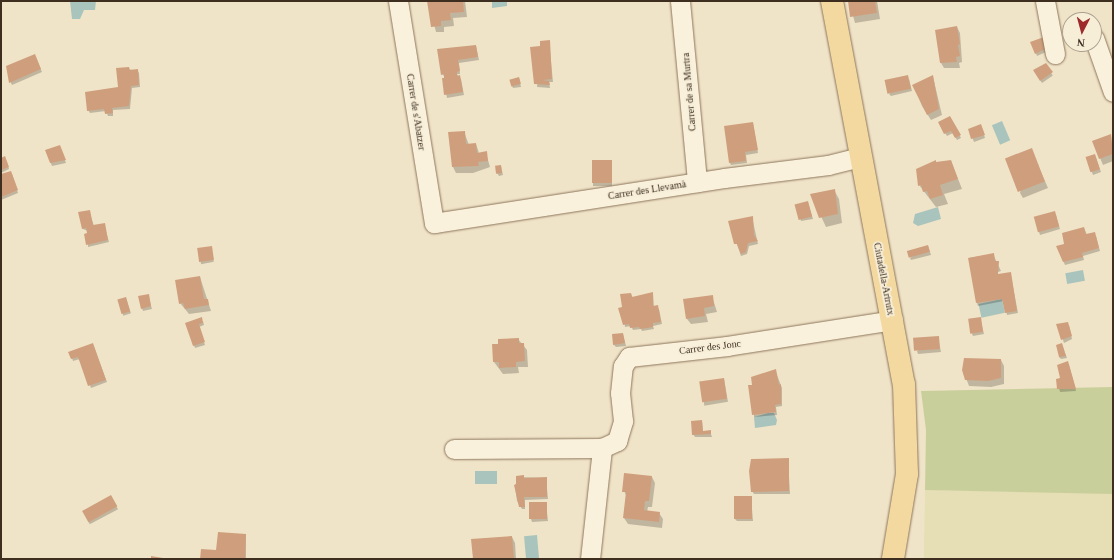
<!DOCTYPE html>
<html>
<head>
<meta charset="utf-8">
<style>
	body { margin:0 }
	#map { position:relative; width:1114px; height:560px; overflow:hidden; background:#f0e4c8; font-family:Georgia,serif }
	div>[style] { position:absolute }
	[style*='--x'] { left:calc(var(--x)*1px); top:calc(var(--y)*1px); width:calc(var(--w)*1px); rotate:calc(var(--a)*1deg) }
	.farmland>* { inset:0; background:#e6deb5; transform-origin:0 0 }
	.green>* { inset:0; background:#c9cf9b }
	.water>* { inset:0; background:#a9c4bc; transform-origin:0 0 }
	.shadow>* { inset:0; background:#0003; transform-origin:0 0 }
	.building>* { inset:0; background:#cf9f7d; transform-origin:0 0 }
	.roads { filter:drop-shadow(0 0 1px #8d765c) drop-shadow(0 0 1px #8d765c) }
	.minor>* { height:19px; margin:-9.5px; padding:0 9.5px; transform-origin:9.5px; border-radius:9.5px; background:#faf1dc }
	.major>* { height:22px; margin:-11px; padding:0 11px; transform-origin:11px; border-radius:11px; background:#f3d9a0 }
	span { translate:-50% -50%; white-space:nowrap; text-align:center; line-height:1.15; -webkit-text-stroke:3.5px #f7eed8; paint-order:stroke }
	.street-label { font-size:10px; color:#3d2e20 }
	.frame { position:absolute; inset:0; border:2px solid #3d2e20; pointer-events:none }
	.north { position:absolute; left:1062px; top:12px; width:40px; height:40px; box-sizing:border-box; background:#f7eed8; border:1px solid #ada18e; border-radius:50%; rotate:186deg; font-size:11px; font-weight:700; line-height:16px; text-align:center; color:#3d2e20 }
	.north::after { content:''; display:block; margin:auto; width:14px; height:18px; background:#9e2a2b; clip-path:polygon(50% 0,100% 100%,50% 72%,0 100%) }
</style>
</head>
<body>
<div id="map">
	<div class="farmland">
		<div style="left:925px;top:490px;width:188px;height:71px;rotate:1deg"></div>
	</div>
	<div class="green">
		<div style="clip-path:polygon(1113px 387px,1113px 494px,925px 490px,926px 430px,921px 391px)"></div>
	</div>
	<div class="water">
		<div style="clip-path:polygon(96px 1px,95px 10px,84px 10px,80px 19px,72px 19px,70px 1px)"></div>
		<div style="clip-path:polygon(492px 1px,507px 1px,507px 6px,492px 8px)"></div>
		<div style="left:1002px;top:121px;width:21px;height:11px;rotate:67deg"></div>
		<div style="clip-path:polygon(938px 207px,941px 219px,918px 226px,913px 223px,915px 214px)"></div>
		<div style="left:1083px;top:270px;width:11px;height:18px;rotate:80deg"></div>
		<div style="left:1002px;top:299px;width:14px;height:24px;rotate:78deg"></div>
		<div style="clip-path:polygon(768px 413px,774px 413px,777px 420px,776px 425px,755px 428px,754px 417px)"></div>
		<div style="left:497px;top:471px;width:13px;height:22px;rotate:90deg"></div>
		<div style="left:537px;top:535px;width:24px;height:13px;rotate:85deg"></div>
	</div>
	<div class="shadow">
		<div style="clip-path:polygon(428px 1px,465px 1px,467px 17px,453px 18px,454px 26px,444px 27px,444px 32px,436px 32px)"></div>
		<div style="clip-path:polygon(849px 1px,877px 1px,880px 19px,855px 23px)"></div>
		<div style="clip-path:polygon(957px 27px,960px 33px,962px 62px,959px 63px,960px 68px,944px 68px,941px 63px)"></div>
		<div style="clip-path:polygon(549px 41px,553px 82px,549px 82px,550px 88px,537px 87px,541px 47px)"></div>
		<div style="clip-path:polygon(1045px 41px,1046px 52px,1037px 56px,1036px 53px)"></div>
		<div style="clip-path:polygon(476px 46px,479px 60px,459px 63px,460px 74px,457px 74px,461px 79px,464px 95px,447px 98px,443px 79px,445px 77px,442px 74px,438px 50px)"></div>
		<div style="clip-path:polygon(36px 58px,42px 72px,12px 85px,9px 79px)"></div>
		<div style="left:1045px;top:64px;width:14px;height:13px;rotate:56deg"></div>
		<div style="clip-path:polygon(117px 69px,137px 70px,139px 73px,140px 87px,132px 88px,130px 109px,113px 110px,113px 116px,108px 116px,106px 111px,90px 113px,88px 110px,119px 87px)"></div>
		<div style="clip-path:polygon(933px 77px,942px 115px,931px 120px,922px 106px,914px 85px)"></div>
		<div style="clip-path:polygon(519px 78px,521px 87px,513px 88px,512px 86px)"></div>
		<div style="clip-path:polygon(909px 79px,912px 91px,891px 96px,889px 94px)"></div>
		<div style="clip-path:polygon(950px 117px,961px 138px,957px 140px,953px 133px,947px 136px,939px 123px)"></div>
		<div style="clip-path:polygon(753px 123px,758px 153px,746px 155px,747px 163px,731px 165px,730px 163px)"></div>
		<div style="clip-path:polygon(982px 128px,985px 138px,974px 142px,969px 129px)"></div>
		<div style="clip-path:polygon(464px 132px,469px 145px,476px 144px,479px 153px,486px 153px,490px 167px,473px 173px,456px 173px,453px 167px)"></div>
		<div style="clip-path:polygon(1111px 135px,1113px 161px,1103px 165px,1093px 141px)"></div>
		<div style="clip-path:polygon(61px 149px,66px 163px,52px 166px,46px 151px)"></div>
		<div style="clip-path:polygon(1031px 149px,1048px 188px,1023px 198px,1020px 193px)"></div>
		<div style="clip-path:polygon(1087px 158px,1096px 158px,1101px 172px,1093px 175px)"></div>
		<div style="clip-path:polygon(1px 159px,6px 160px,9px 169px,1px 173px)"></div>
		<div style="left:593px;top:161px;width:19px;height:25px"></div>
		<div style="clip-path:polygon(951px 161px,962px 189px,944px 194px,948px 204px,936px 207px,919px 185px,937px 163px)"></div>
		<div style="clip-path:polygon(501px 166px,503px 175px,499px 176px,497px 173px)"></div>
		<div style="clip-path:polygon(12px 174px,18px 193px,1px 200px,1px 175px)"></div>
		<div style="clip-path:polygon(834px 190px,839px 199px,842px 223px,826px 227px,811px 195px)"></div>
		<div style="clip-path:polygon(808px 203px,813px 219px,801px 221px,800px 218px)"></div>
		<div style="clip-path:polygon(89px 211px,94px 226px,104px 224px,109px 242px,88px 247px,88px 231px,83px 229px,79px 213px)"></div>
		<div style="clip-path:polygon(1056px 215px,1060px 229px,1040px 235px,1035px 219px)"></div>
		<div style="clip-path:polygon(752px 217px,758px 244px,749px 246px,747px 254px,741px 256px,729px 222px)"></div>
		<div style="clip-path:polygon(1084px 228px,1087px 235px,1096px 236px,1100px 251px,1083px 256px,1084px 260px,1065px 265px,1057px 247px,1066px 244px)"></div>
		<div style="clip-path:polygon(928px 246px,931px 255px,911px 260px,910px 258px)"></div>
		<div style="left:211px;top:247px;width:15px;height:13px;rotate:79deg"></div>
		<div style="clip-path:polygon(993px 254px,1001px 271px,998px 272px,998px 275px,1011px 276px,1018px 313px,1007px 315px,1004px 301px,978px 306px,977px 303px,969px 258px)"></div>
		<div style="clip-path:polygon(200px 277px,211px 311px,189px 314px,180px 303px)"></div>
		<div style="clip-path:polygon(653px 293px,654px 307px,659px 309px,662px 324px,653px 326px,654px 329px,642px 331px,641px 329px,633px 330px,631px 326px,625px 327px,623px 308px,631px 294px,633px 298px)"></div>
		<div style="clip-path:polygon(148px 295px,152px 309px,143px 311px,142px 308px)"></div>
		<div style="clip-path:polygon(712px 296px,717px 312px,706px 314px,708px 322px,691px 324px,687px 319px)"></div>
		<div style="left:126px;top:298px;width:16px;height:8px;rotate:72deg"></div>
		<div style="clip-path:polygon(980px 318px,984px 334px,973px 336px,972px 334px)"></div>
		<div style="clip-path:polygon(203px 321px,204px 325px,199px 327px,205px 345px,195px 348px,186px 323px)"></div>
		<div style="clip-path:polygon(1058px 325px,1069px 325px,1072px 339px,1064px 343px)"></div>
		<div style="clip-path:polygon(623px 334px,626px 346px,616px 347px,614px 345px)"></div>
		<div style="clip-path:polygon(938px 337px,941px 352px,918px 354px,917px 351px)"></div>
		<div style="clip-path:polygon(518px 339px,527px 350px,528px 367px,518px 367px,519px 373px,503px 374px,494px 362px,493px 345px)"></div>
		<div style="clip-path:polygon(1062px 345px,1067px 358px,1061px 359px,1059px 357px)"></div>
		<div style="clip-path:polygon(94px 347px,107px 382px,91px 388px,80px 359px,73px 361px,70px 352px)"></div>
		<div style="clip-path:polygon(1001px 360px,1004px 366px,1004px 384px,991px 387px,969px 386px,963px 370px)"></div>
		<div style="clip-path:polygon(1069px 365px,1076px 391px,1060px 392px,1057px 379px,1061px 379px)"></div>
		<div style="clip-path:polygon(775px 370px,782px 388px,782px 406px,776px 407px,777px 415px,754px 417px,753px 386px)"></div>
		<div style="left:724px;top:379px;width:23px;height:24px;rotate:80deg"></div>
		<div style="clip-path:polygon(702px 421px,703px 432px,710px 431px,712px 437px,695px 437px,693px 434px)"></div>
		<div style="clip-path:polygon(788px 459px,790px 494px,754px 494px,752px 491px)"></div>
		<div style="clip-path:polygon(517px 477px,546px 478px,548px 499px,525px 500px,525px 509px,522px 509px,517px 501px,515px 486px,517px 485px)"></div>
		<div style="clip-path:polygon(652px 477px,655px 483px,652px 507px,648px 507px,647px 512px,659px 513px,663px 519px,662px 528px,628px 524px,624px 518px,627px 497px,624px 491px)"></div>
		<div style="left:111px;top:496px;width:15px;height:32px;rotate:62deg"></div>
		<div style="clip-path:polygon(751px 497px,753px 521px,737px 521px,735px 519px)"></div>
		<div style="clip-path:polygon(546px 503px,548px 521px,532px 522px,531px 519px)"></div>
		<div style="clip-path:polygon(246px 535px,246px 559px,201px 559px,217px 551px)"></div>
		<div style="clip-path:polygon(512px 537px,515px 543px,516px 559px,474px 559px)"></div>
	</div>
	<div class="building">
		<div style="clip-path:polygon(427px 1px,463px 1px,464px 12px,450px 13px,451px 20px,441px 21px,441px 26px,431px 27px)"></div>
		<div style="clip-path:polygon(848px 1px,875px 1px,877px 13px,850px 17px)"></div>
		<div style="clip-path:polygon(957px 26px,960px 44px,958px 45px,960px 56px,956px 57px,957px 62px,940px 63px,935px 30px)"></div>
		<div style="clip-path:polygon(1044px 37px,1045px 49px,1035px 54px,1030px 42px)"></div>
		<div style="clip-path:polygon(550px 40px,552px 79px,543px 80px,549px 81px,550px 85px,534px 84px,530px 47px,540px 46px,540px 41px)"></div>
		<div style="clip-path:polygon(476px 45px,478px 57px,458px 60px,460px 71px,457px 72px,457px 76px,460px 75px,463px 92px,444px 95px,442px 78px,444px 78px,444px 74px,441px 75px,437px 49px)"></div>
		<div style="clip-path:polygon(35px 54px,41px 69px,9px 83px,6px 66px)"></div>
		<div style="clip-path:polygon(1046px 63px,1053px 72px,1040px 81px,1033px 70px)"></div>
		<div style="clip-path:polygon(129px 67px,130px 70px,138px 69px,139px 85px,131px 86px,129px 106px,112px 108px,113px 113px,105px 114px,104px 109px,87px 111px,85px 92px,118px 87px,116px 68px)"></div>
		<div style="left:908px;top:75px;width:14px;height:24px;rotate:78deg"></div>
		<div style="clip-path:polygon(933px 75px,939px 109px,927px 115px,912px 85px)"></div>
		<div style="left:519px;top:77px;width:7px;height:10px;rotate:74deg"></div>
		<div style="clip-path:polygon(950px 116px,961px 135px,955px 138px,951px 131px,944px 134px,938px 122px)"></div>
		<div style="clip-path:polygon(753px 122px,758px 150px,745px 152px,746px 161px,729px 163px,724px 126px)"></div>
		<div style="clip-path:polygon(981px 124px,985px 135px,971px 139px,968px 129px)"></div>
		<div style="clip-path:polygon(465px 131px,466px 144px,476px 143px,477px 153px,487px 151px,488px 161px,478px 162px,479px 166px,452px 167px,448px 132px)"></div>
		<div style="clip-path:polygon(1111px 134px,1113px 154px,1099px 159px,1092px 141px)"></div>
		<div style="clip-path:polygon(60px 145px,66px 160px,50px 163px,45px 150px)"></div>
		<div style="left:1032px;top:148px;width:36px;height:29px;rotate:69deg"></div>
		<div style="left:1095px;top:154px;width:16px;height:10px;rotate:72deg"></div>
		<div style="clip-path:polygon(5px 156px,9px 167px,1px 170px,1px 158px)"></div>
		<div style="left:592px;top:160px;width:20px;height:23px"></div>
		<div style="clip-path:polygon(936px 160px,936px 162px,951px 160px,958px 179px,940px 185px,943px 195px,930px 199px,927px 191px,923px 192px,921px 185px,918px 186px,916px 169px)"></div>
		<div style="left:501px;top:165px;width:8px;height:6px;rotate:83deg"></div>
		<div style="clip-path:polygon(11px 171px,18px 190px,1px 197px,1px 174px)"></div>
		<div style="clip-path:polygon(835px 189px,838px 214px,819px 218px,810px 194px)"></div>
		<div style="left:808px;top:201px;width:16px;height:14px;rotate:75deg"></div>
		<div style="clip-path:polygon(90px 210px,93px 225px,105px 223px,108px 240px,86px 245px,84px 234px,87px 233px,86px 228px,82px 229px,78px 212px)"></div>
		<div style="left:1055px;top:211px;width:16px;height:22px;rotate:75deg"></div>
		<div style="clip-path:polygon(753px 216px,754px 235px,758px 241px,748px 243px,746px 252px,741px 254px,737px 244px,734px 244px,728px 221px)"></div>
		<div style="clip-path:polygon(1084px 227px,1086px 234px,1095px 232px,1099px 248px,1082px 253px,1083px 257px,1063px 262px,1056px 246px,1064px 244px,1062px 233px)"></div>
		<div style="left:928px;top:245px;width:7px;height:22px;rotate:74deg"></div>
		<div style="left:212px;top:246px;width:14px;height:15px;rotate:82deg"></div>
		<div style="clip-path:polygon(994px 253px,995px 261px,999px 261px,998px 274px,1011px 272px,1017px 311px,1005px 313px,1002px 299px,976px 303px,968px 258px)"></div>
		<div style="clip-path:polygon(200px 276px,204px 299px,208px 299px,209px 305px,185px 309px,183px 303px,179px 304px,175px 280px)"></div>
		<div style="clip-path:polygon(653px 292px,653px 306px,658px 305px,661px 322px,653px 323px,653px 327px,640px 329px,639px 327px,630px 328px,629px 324px,623px 325px,618px 308px,622px 307px,620px 294px,631px 293px,632px 297px)"></div>
		<div style="clip-path:polygon(149px 294px,151px 306px,141px 309px,138px 296px)"></div>
		<div style="clip-path:polygon(713px 295px,714px 306px,704px 308px,705px 316px,686px 319px,683px 299px)"></div>
		<div style="left:126px;top:297px;width:15px;height:9px;rotate:74deg"></div>
		<div style="clip-path:polygon(202px 317px,203px 323px,199px 324px,205px 342px,193px 346px,185px 323px)"></div>
		<div style="left:981px;top:317px;width:15px;height:13px;rotate:82deg"></div>
		<div style="clip-path:polygon(1068px 322px,1072px 336px,1061px 340px,1056px 324px)"></div>
		<div style="clip-path:polygon(623px 333px,625px 343px,613px 345px,612px 334px)"></div>
		<div style="left:939px;top:336px;width:13px;height:26px;rotate:86deg"></div>
		<div style="clip-path:polygon(519px 338px,519px 343px,524px 343px,525px 361px,516px 362px,516px 367px,499px 368px,499px 362px,493px 362px,492px 344px,498px 344px,498px 339px)"></div>
		<div style="clip-path:polygon(93px 343px,106px 380px,88px 386px,78px 357px,71px 359px,68px 352px)"></div>
		<div style="clip-path:polygon(1062px 343px,1066px 356px,1059px 357px,1056px 345px)"></div>
		<div style="clip-path:polygon(964px 358px,1001px 359px,1001px 378px,988px 381px,965px 380px,962px 370px)"></div>
		<div style="clip-path:polygon(1068px 361px,1076px 389px,1057px 389px,1056px 379px,1060px 378px,1057px 365px)"></div>
		<div style="clip-path:polygon(776px 369px,779px 385px,781px 384px,781px 404px,775px 405px,776px 412px,752px 415px,748px 385px,752px 385px,751px 377px)"></div>
		<div style="left:724px;top:378px;width:21px;height:25px;rotate:82deg"></div>
		<div style="clip-path:polygon(702px 420px,703px 431px,711px 430px,711px 434px,692px 435px,691px 421px)"></div>
		<div style="clip-path:polygon(789px 458px,789px 491px,751px 492px,749px 471px,751px 459px)"></div>
		<div style="clip-path:polygon(624px 473px,652px 476px,649px 501px,645px 501px,644px 510px,660px 512px,659px 522px,623px 518px,626px 492px,622px 492px)"></div>
		<div style="clip-path:polygon(524px 475px,524px 478px,547px 477px,547px 497px,524px 497px,525px 507px,519px 507px,514px 485px,516px 484px,516px 476px)"></div>
		<div style="left:111px;top:495px;width:13px;height:33px;rotate:61deg"></div>
		<div style="left:734px;top:496px;width:18px;height:23px"></div>
		<div style="left:547px;top:502px;width:17px;height:18px;rotate:90deg"></div>
		<div style="clip-path:polygon(218px 532px,246px 534px,245px 559px,200px 559px,201px 549px,216px 550px)"></div>
		<div style="clip-path:polygon(512px 536px,514px 559px,473px 559px,471px 539px)"></div>
		<div style="clip-path:polygon(151px 556px,163px 558px,163px 559px,151px 559px)"></div>
	</div>
	<div class="roads">
		<div class="minor">
			<div style="--x:398;--y:1;--w:225;--a:80.8"></div>
			<div style="--x:434;--y:223;--w:293;--a:-8.8"></div>
			<div style="--x:724;--y:178;--w:105;--a:-7.1"></div>
			<div style="--x:828;--y:165;--w:32;--a:-14"></div>
			<div style="--x:680;--y:1;--w:182;--a:84.6"></div>
			<div style="--x:1045;--y:1;--w:54;--a:79.3"></div>
			<div style="--x:1094;--y:38;--w:57;--a:70.6"></div>
			<div style="--x:454;--y:449;--w:148;--a:-0.4"></div>
			<div style="--x:602;--y:448;--w:17;--a:-25"></div>
			<div style="--x:617;--y:441;--w:21;--a:-73"></div>
			<div style="--x:623;--y:421;--w:28;--a:-96"></div>
			<div style="--x:620;--y:393;--w:27;--a:-84"></div>
			<div style="--x:623;--y:366;--w:11;--a:-56"></div>
			<div style="--x:629;--y:357;--w:99;--a:-6.4"></div>
			<div style="--x:727;--y:346;--w:168;--a:-8.9"></div>
			<div style="--x:590;--y:559;--w:112;--a:-83.8"></div>
		</div>
		<div class="major">
			<div style="--x:832;--y:1;--w:390;--a:79.4"></div>
			<div style="--x:904;--y:384;--w:90;--a:88.1"></div>
			<div style="--x:907;--y:474;--w:86;--a:99.4"></div>
		</div>
	</div>
	<div class="street-label">
		<span style="left:689px;top:92px;rotate:-95deg">Carrer de sa Murtra</span>
		<span style="left:416px;top:112px;rotate:81deg">Carrer de s'Abatzer</span>
		<span style="left:647px;top:190px;rotate:-9deg">Carrer des Llevamà</span>
		<span style="left:884px;top:279px;rotate:79deg">Ciutadella-Artrutx</span>
		<span style="left:710px;top:347px;rotate:-7deg">Carrer des Jonc</span>
	</div>
	<div class="frame"></div>
	<div class="north">N</div>
</div>
</body>
</html>
